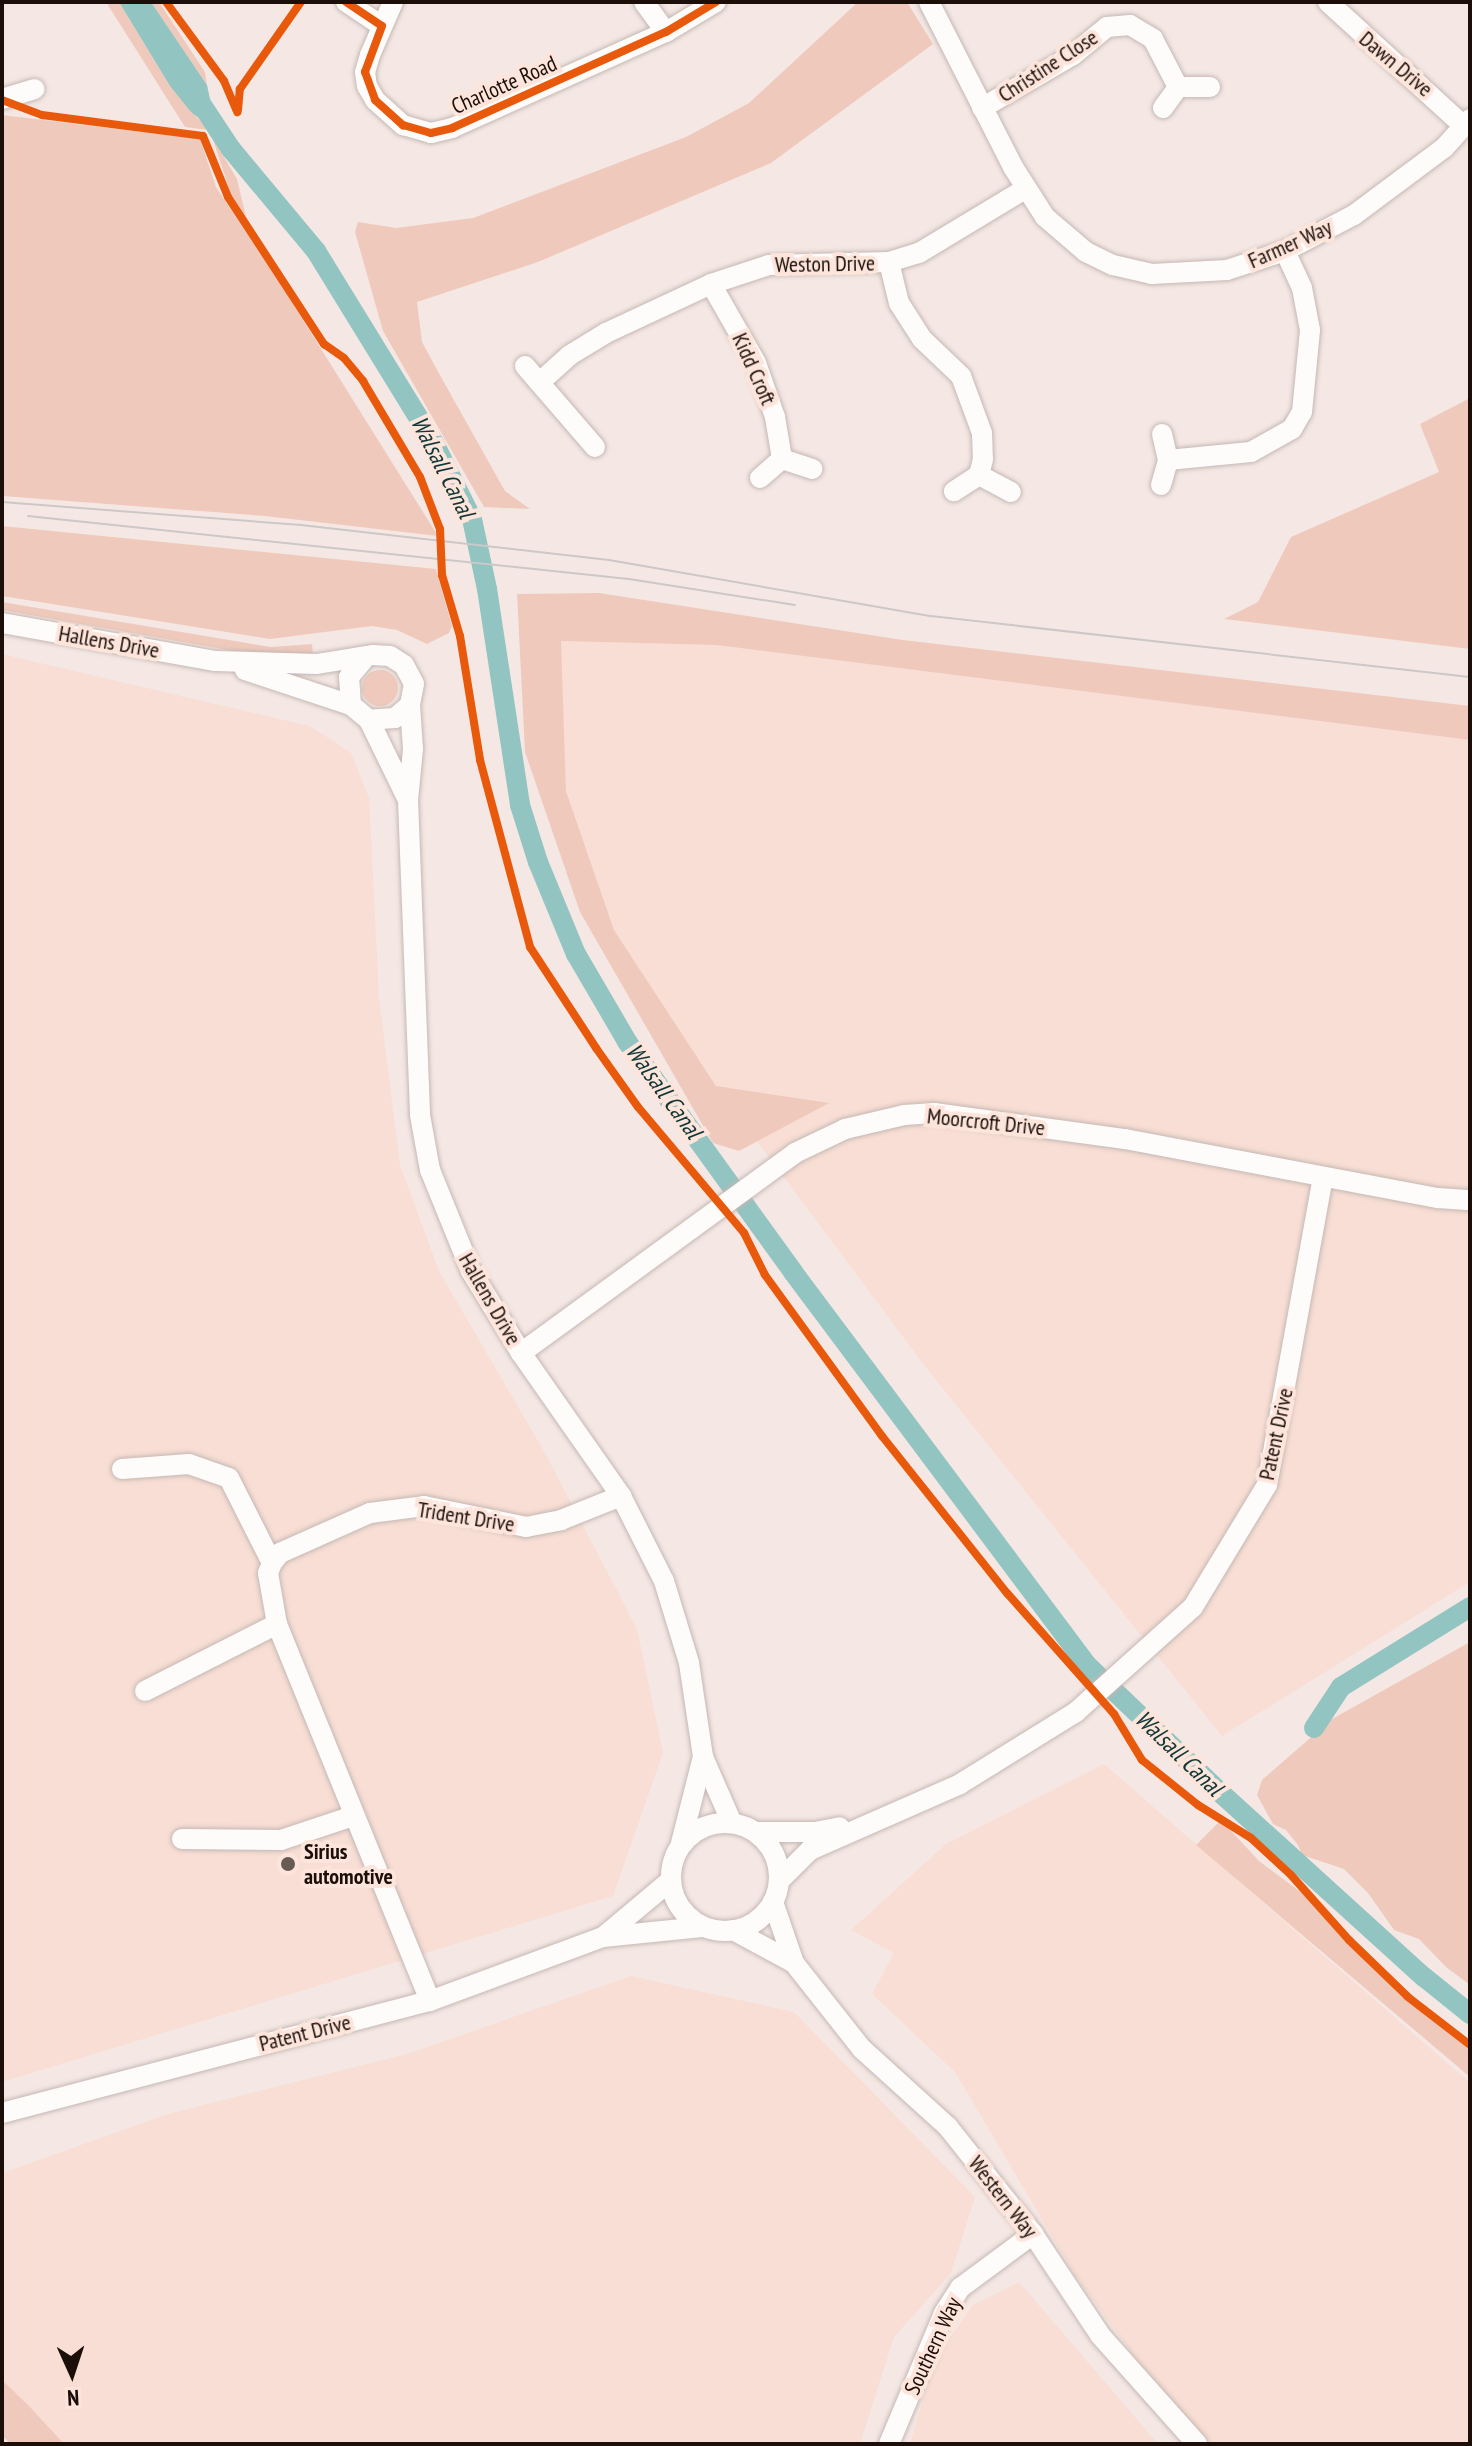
<!DOCTYPE html>
<html>
<head>
<meta charset="utf-8">
<style>
	body { margin:0 }
	#map { position:relative; width:1472px; height:2446px; overflow:hidden; background:#f5e8e4; font-family:"PT Sans Narrow",sans-serif }
	div>[style] { position:absolute }
	[style*='--x'] { left:calc(var(--x)*1px); top:calc(var(--y)*1px); width:calc(var(--w)*1px); rotate:calc(var(--a)*1deg) }
	.built>* { inset:0; background:#f8ded4 }
	.green>* { inset:0; background:#efcabc }
	.round { border-radius:50% }
	.water>* { inset:0; background:#92c4c1 }
	.canal>* { height:20px; margin:-10px; padding:0 10px; transform-origin:10px; border-radius:10px; background:#92c4c1 }
	.roads { filter:drop-shadow(0 0 2px #c5b8b4) drop-shadow(0 0 2px #c5b8b4) }
	.minor>* { height:20px; margin:-10px; padding:0 10px; transform-origin:10px; border-radius:10px; background:#fefcfb }
	.minor>.ring { margin:-10px; padding:0; box-sizing:content-box; background:none; border:20px solid #fefcfb; border-radius:50% }
	.tram>* { height:2px; margin:-1px; padding:0 1px; transform-origin:1px; border-radius:1px; background:#ccc8c6 }
	.cycleway>* { height:8px; margin:-4px; padding:0 4px; transform-origin:4px; border-radius:4px; background:#e8590c }
	.dots>* { width:22px; height:22px; translate:-50% -50%; box-sizing:border-box; border:4px solid #fde5dc; border-radius:50% }
	span { translate:-50% -50%; white-space:nowrap; text-align:center; line-height:1.15; -webkit-text-stroke:8px #fde5dc; paint-order:stroke }
	.street-label { font-size:22px; color:#1c0f0a }
	.poi-label { font-size:22px; color:#1c0f0a; font-weight:700 }
	.left { translate:0 -50%; text-align:left }
	.water-label { font-size:24px; color:#103736; font-style:italic }
	.frame { position:absolute; inset:0; border:4px solid #1c0f0a; pointer-events:none }
	.north { position:absolute; left:32px; top:2334px; width:80px; height:80px; -webkit-text-stroke:6px #fde5dc; paint-order:stroke; rotate:177deg; font-size:22px; font-weight:700; line-height:32px; text-align:center; color:#1c0f0a }
	.north::after { content:''; display:block; margin:auto; width:28px; height:36px; background:#1c0f0a; clip-path:polygon(50% 0,100% 100%,50% 72%,0 100%) }
</style>
</head>
<body>
<div id="map">
	<div class="built">
		<div style="clip-path:polygon(560px 641px,716px 645px,1470px 740px,1470px 1582px,1222px 1736px,924px 1365px,716px 1086px,614px 930px,566px 791px)"></div>
		<div style="clip-path:polygon(2px 654px,310px 726px,351px 753px,369px 798px,379px 998px,400px 1165px,439px 1271px,545px 1453px,637px 1629px,663px 1753px,613px 1896px,2px 2082px)"></div>
		<div style="clip-path:polygon(1104px 1764px,1470px 2083px,1470px 2444px,1212px 2444px,1156px 2386px,1075px 2275px,955px 2072px,872px 1994px,894px 1953px,851px 1930px,946px 1844px)"></div>
		<div style="clip-path:polygon(631px 1976px,794px 2012px,975px 2197px,951px 2273px,894px 2337px,860px 2444px,50px 2444px,2px 2406px,2px 2173px,168px 2114px,410px 2053px)"></div>
		<div style="clip-path:polygon(1019px 2282px,1158px 2444px,910px 2444px,934px 2361px,973px 2305px)"></div>
	</div>
	<div class="green">
		<div style="clip-path:polygon(106px 2px,119px 2px,170px 86px,208px 130px,185px 127px)"></div>
		<div style="clip-path:polygon(151px 2px,159px 2px,205px 72px,207px 85px)"></div>
		<div style="clip-path:polygon(858px 2px,907px 2px,933px 44px,771px 163px,538px 262px,417px 302px,422px 342px,441px 377px,505px 491px,530px 509px,484px 507px,383px 331px,355px 232px,358px 222px,396px 228px,473px 218px,686px 137px,749px 103px)"></div>
		<div style="clip-path:polygon(2px 115px,200px 139px,216px 187px,288px 296px,438px 536px,265px 516px,2px 496px)"></div>
		<div style="clip-path:polygon(212px 137px,237px 179px,246px 217px,231px 194px)"></div>
		<div style="clip-path:polygon(1470px 398px,1470px 649px,1224px 619px,1258px 602px,1291px 537px,1439px 472px,1420px 424px)"></div>
		<div style="clip-path:polygon(2px 526px,436px 569px,452px 626px,449px 633px,427px 644px,397px 630px,372px 626px,270px 639px,2px 596px)"></div>
		<div style="clip-path:polygon(599px 593px,903px 640px,1470px 706px,1470px 740px,716px 645px,561px 641px,566px 791px,614px 930px,716px 1086px,829px 1103px,739px 1151px,713px 1143px,580px 912px,525px 752px,517px 594px)"></div>
		<div style="clip-path:polygon(2px 602px,271px 647px,312px 644px,313px 655px,234px 651px,2px 610px)"></div>
		<div class="round" style="left:362px;top:670px;width:36px;height:36px"></div>
		<div style="clip-path:polygon(1470px 1642px,1470px 1985px,1446px 1967px,1419px 1939px,1394px 1930px,1368px 1893px,1344px 1869px,1302px 1855px,1298px 1845px,1286px 1830px,1273px 1824px,1257px 1795px,1262px 1780px,1332px 1719px)"></div>
		<div style="clip-path:polygon(1221px 1820px,1259px 1861px,1321px 1907px,1349px 1940px,1408px 1997px,1470px 2045px,1470px 2077px,1196px 1845px)"></div>
		<div style="clip-path:polygon(2px 2380px,30px 2407px,64px 2444px,11px 2444px,2px 2436px)"></div>
	</div>
	<div class="water">
		<div style="clip-path:polygon(119px 2px,151px 2px,207px 85px,213px 113px,203px 121px,191px 112px,170px 86px)"></div>
	</div>
	<div class="canal">
		<div style="--x:196;--y:96;--w:64;--a:56.6"></div>
		<div style="--x:231;--y:149;--w:133;--a:50.2"></div>
		<div style="--x:316;--y:251;--w:225;--a:58.4"></div>
		<div style="--x:434;--y:443;--w:85;--a:63.4"></div>
		<div style="--x:472;--y:519;--w:72;--a:77.9"></div>
		<div style="--x:487;--y:589;--w:219;--a:81.3"></div>
		<div style="--x:520;--y:805;--w:60;--a:72.5"></div>
		<div style="--x:538;--y:862;--w:100;--a:67.6"></div>
		<div style="--x:576;--y:954;--w:103;--a:59.7"></div>
		<div style="--x:628;--y:1043;--w:282;--a:54.2"></div>
		<div style="--x:793;--y:1272;--w:492;--a:53.2"></div>
		<div style="--x:1088;--y:1666;--w:187;--a:43.7"></div>
		<div style="--x:1223;--y:1795;--w:271;--a:42.2"></div>
		<div style="--x:1424;--y:1977;--w:59;--a:38.8"></div>
		<div style="--x:1314;--y:1728;--w:49;--a:-56.6"></div>
		<div style="--x:1341;--y:1687;--w:152;--a:-31.8"></div>
	</div>
	<div class="roads">
		<div class="minor">
			<div style="--x:346;--y:2;--w:43;--a:33.7"></div>
			<div style="--x:393;--y:2;--w:58;--a:113.5"></div>
			<div style="--x:370;--y:55;--w:18;--a:106"></div>
			<div style="--x:365;--y:72;--w:14;--a:82"></div>
			<div style="--x:367;--y:86;--w:16;--a:60"></div>
			<div style="--x:375;--y:100;--w:38;--a:42"></div>
			<div style="--x:403;--y:125;--w:29;--a:16"></div>
			<div style="--x:431;--y:133;--w:22;--a:-13"></div>
			<div style="--x:452;--y:128;--w:235;--a:-24.2"></div>
			<div style="--x:666;--y:32;--w:58;--a:-31"></div>
			<div style="--x:644;--y:2;--w:37;--a:54"></div>
			<div style="--x:929;--y:2;--w:185;--a:63"></div>
			<div style="--x:1013;--y:167;--w:59;--a:57.4"></div>
			<div style="--x:1045;--y:217;--w:54;--a:40.5"></div>
			<div style="--x:1086;--y:252;--w:30;--a:26"></div>
			<div style="--x:1113;--y:265;--w:40;--a:13"></div>
			<div style="--x:1152;--y:274;--w:75;--a:-3.1"></div>
			<div style="--x:1227;--y:270;--w:61;--a:-18.1"></div>
			<div style="--x:1285;--y:251;--w:78;--a:-27.6"></div>
			<div style="--x:1354;--y:215;--w:112;--a:-36.7"></div>
			<div style="--x:1444;--y:148;--w:39;--a:-48"></div>
			<div style="--x:1328;--y:2;--w:184;--a:42.4"></div>
			<div style="--x:2;--y:99;--w:34;--a:-17"></div>
			<div style="--x:982;--y:108;--w:105;--a:-30.2"></div>
			<div style="--x:1073;--y:55;--w:44;--a:-39.5"></div>
			<div style="--x:1107;--y:27;--w:23;--a:-5"></div>
			<div style="--x:1130;--y:25;--w:27;--a:31"></div>
			<div style="--x:1153;--y:39;--w:54;--a:62.5"></div>
			<div style="--x:1178;--y:87;--w:32;--a:0"></div>
			<div style="--x:1163;--y:108;--w:26;--a:-54"></div>
			<div style="--x:889;--y:262;--w:42;--a:76.3"></div>
			<div style="--x:899;--y:303;--w:43;--a:57.4"></div>
			<div style="--x:922;--y:339;--w:54;--a:43.5"></div>
			<div style="--x:961;--y:376;--w:61;--a:69.8"></div>
			<div style="--x:982;--y:433;--w:26;--a:88"></div>
			<div style="--x:983;--y:459;--w:16;--a:104"></div>
			<div style="--x:979;--y:475;--w:30;--a:147"></div>
			<div style="--x:711;--y:284;--w:91;--a:60.3"></div>
			<div style="--x:756;--y:363;--w:57;--a:70.6"></div>
			<div style="--x:775;--y:417;--w:43;--a:80.5"></div>
			<div style="--x:782;--y:459;--w:32;--a:18"></div>
			<div style="--x:525;--y:366;--w:107;--a:49.2"></div>
			<div style="--x:540;--y:382;--w:40;--a:-42"></div>
			<div style="--x:570;--y:355;--w:42;--a:-31.4"></div>
			<div style="--x:606;--y:333;--w:116;--a:-25"></div>
			<div style="--x:711;--y:284;--w:61;--a:-18.1"></div>
			<div style="--x:769;--y:265;--w:120;--a:-1.4"></div>
			<div style="--x:889;--y:262;--w:31;--a:-17"></div>
			<div style="--x:919;--y:253;--w:124;--a:-31.1"></div>
			<div style="--x:1162;--y:434;--w:27;--a:77"></div>
			<div style="--x:979;--y:475;--w:36;--a:28"></div>
			<div style="--x:760;--y:478;--w:29;--a:-41"></div>
			<div style="--x:1161;--y:485;--w:26;--a:-74"></div>
			<div style="--x:1168;--y:460;--w:83;--a:-5.5"></div>
			<div style="--x:1251;--y:452;--w:47;--a:-29.3"></div>
			<div style="--x:1292;--y:429;--w:20;--a:-60"></div>
			<div style="--x:1302;--y:412;--w:82;--a:-84.4"></div>
			<div style="--x:1310;--y:330;--w:43;--a:-100.8"></div>
			<div style="--x:1302;--y:288;--w:41;--a:-114.7"></div>
			<div style="--x:2;--y:623;--w:217;--a:10.1"></div>
			<div style="--x:216;--y:661;--w:101;--a:1.7"></div>
			<div style="--x:317;--y:664;--w:57;--a:-9.1"></div>
			<div style="--x:373;--y:655;--w:17;--a:3"></div>
			<div style="--x:390;--y:656;--w:17;--a:33"></div>
			<div style="--x:404;--y:665;--w:21;--a:62"></div>
			<div style="--x:414;--y:684;--w:21;--a:101"></div>
			<div style="--x:410;--y:705;--w:20;--a:139"></div>
			<div style="--x:395;--y:718;--w:26;--a:176"></div>
			<div style="--x:369;--y:720;--w:23;--a:-140"></div>
			<div style="--x:351;--y:705;--w:28;--a:-94"></div>
			<div style="--x:349;--y:677;--w:23;--a:-50"></div>
			<div style="--x:245;--y:670;--w:112;--a:18.3"></div>
			<div style="--x:369;--y:720;--w:89;--a:64"></div>
			<div style="--x:408;--y:800;--w:51;--a:-84.4"></div>
			<div style="--x:413;--y:749;--w:44;--a:-93.9"></div>
			<div style="--x:408;--y:800;--w:315;--a:87.8"></div>
			<div style="--x:420;--y:1115;--w:56;--a:79.7"></div>
			<div style="--x:430;--y:1170;--w:109;--a:67.9"></div>
			<div style="--x:471;--y:1271;--w:96;--a:58.6"></div>
			<div style="--x:521;--y:1353;--w:174;--a:55"></div>
			<div style="--x:621;--y:1496;--w:95;--a:63.2"></div>
			<div style="--x:664;--y:1581;--w:86;--a:73"></div>
			<div style="--x:689;--y:1663;--w:95;--a:81.5"></div>
			<div style="--x:521;--y:1353;--w:339;--a:-36.1"></div>
			<div style="--x:795;--y:1153;--w:55;--a:-25.6"></div>
			<div style="--x:845;--y:1129;--w:61;--a:-13.3"></div>
			<div style="--x:904;--y:1115;--w:30;--a:-4"></div>
			<div style="--x:934;--y:1113;--w:193;--a:7.8"></div>
			<div style="--x:1125;--y:1139;--w:319;--a:10.7"></div>
			<div style="--x:1438;--y:1198;--w:32;--a:4"></div>
			<div style="--x:122;--y:1469;--w:67;--a:-4.3"></div>
			<div style="--x:189;--y:1464;--w:42;--a:19.3"></div>
			<div style="--x:229;--y:1478;--w:95;--a:63.2"></div>
			<div style="--x:272;--y:1563;--w:13;--a:-51"></div>
			<div style="--x:280;--y:1553;--w:98;--a:-24"></div>
			<div style="--x:370;--y:1513;--w:54;--a:-7.4"></div>
			<div style="--x:424;--y:1506;--w:104;--a:11.6"></div>
			<div style="--x:526;--y:1527;--w:36;--a:-11"></div>
			<div style="--x:561;--y:1520;--w:65;--a:-21.8"></div>
			<div style="--x:272;--y:1563;--w:11;--a:112"></div>
			<div style="--x:268;--y:1573;--w:52;--a:80"></div>
			<div style="--x:277;--y:1624;--w:407;--a:67.9"></div>
			<div style="--x:145;--y:1691;--w:148;--a:-26.9"></div>
			<div class="ring" style="left:671px;top:1823px;width:88px;height:88px"></div>
			<div style="--x:755;--y:1832;--w:60;--a:0"></div>
			<div style="--x:815;--y:1832;--w:25;--a:-11"></div>
			<div style="--x:182;--y:1839;--w:99;--a:0.6"></div>
			<div style="--x:281;--y:1840;--w:76;--a:-18.4"></div>
			<div style="--x:681;--y:1843;--w:89;--a:-75.7"></div>
			<div style="--x:703;--y:1757;--w:72;--a:66.3"></div>
			<div style="--x:670;--y:1881;--w:87;--a:140.1"></div>
			<div style="--x:603;--y:1937;--w:99;--a:-5.8"></div>
			<div style="--x:779;--y:1881;--w:44;--a:-45"></div>
			<div style="--x:810;--y:1850;--w:164;--a:-23.7"></div>
			<div style="--x:960;--y:1784;--w:137;--a:-31.8"></div>
			<div style="--x:1076;--y:1712;--w:157;--a:-41.9"></div>
			<div style="--x:1193;--y:1607;--w:143;--a:-58.8"></div>
			<div style="--x:1267;--y:1485;--w:313;--a:-79.7"></div>
			<div style="--x:733;--y:1930;--w:69;--a:28.4"></div>
			<div style="--x:794;--y:1963;--w:65;--a:-109"></div>
			<div style="--x:794;--y:1963;--w:110;--a:51.7"></div>
			<div style="--x:862;--y:2049;--w:116;--a:42.2"></div>
			<div style="--x:948;--y:2127;--w:137;--a:51.5"></div>
			<div style="--x:1033;--y:2234;--w:121;--a:56.4"></div>
			<div style="--x:1100;--y:2335;--w:146;--a:48.3"></div>
			<div style="--x:2;--y:2113;--w:442;--a:-14.7"></div>
			<div style="--x:430;--y:2001;--w:184;--a:-20.3"></div>
			<div style="--x:889;--y:2444;--w:142;--a:-67.2"></div>
			<div style="--x:944;--y:2313;--w:30;--a:-57"></div>
			<div style="--x:960;--y:2288;--w:91;--a:-36.5"></div>
		</div>
	</div>
	<div class="tram">
		<div style="--x:2;--y:502;--w:300;--a:4.4"></div>
		<div style="--x:301;--y:525;--w:310;--a:6.5"></div>
		<div style="--x:609;--y:560;--w:327;--a:9.9"></div>
		<div style="--x:931;--y:616;--w:542;--a:6.46"></div>
		<div style="--x:28;--y:516;--w:604;--a:5.98"></div>
		<div style="--x:629;--y:579;--w:168;--a:8.9"></div>
	</div>
	<div class="cycleway">
		<div style="--x:166;--y:2;--w:98;--a:53.7"></div>
		<div style="--x:224;--y:81;--w:34;--a:67"></div>
		<div style="--x:346;--y:2;--w:43;--a:33.7"></div>
		<div style="--x:382;--y:26;--w:49;--a:110.3"></div>
		<div style="--x:365;--y:72;--w:30;--a:70"></div>
		<div style="--x:375;--y:100;--w:38;--a:42"></div>
		<div style="--x:403;--y:125;--w:29;--a:16"></div>
		<div style="--x:431;--y:133;--w:22;--a:-13"></div>
		<div style="--x:452;--y:128;--w:235;--a:-24.2"></div>
		<div style="--x:666;--y:32;--w:58;--a:-31"></div>
		<div style="--x:2;--y:100;--w:43;--a:20.6"></div>
		<div style="--x:42;--y:115;--w:162;--a:7.4"></div>
		<div style="--x:238;--y:110;--w:21;--a:-85"></div>
		<div style="--x:240;--y:89;--w:106;--a:-55"></div>
		<div style="--x:203;--y:136;--w:66;--a:67.7"></div>
		<div style="--x:228;--y:197;--w:176;--a:56.9"></div>
		<div style="--x:324;--y:344;--w:24;--a:35"></div>
		<div style="--x:344;--y:358;--w:30;--a:50"></div>
		<div style="--x:363;--y:381;--w:112;--a:59.3"></div>
		<div style="--x:420;--y:477;--w:56;--a:69"></div>
		<div style="--x:440;--y:529;--w:46;--a:87.5"></div>
		<div style="--x:442;--y:575;--w:64;--a:73.6"></div>
		<div style="--x:460;--y:636;--w:126;--a:80.8"></div>
		<div style="--x:480;--y:760;--w:194;--a:75"></div>
		<div style="--x:530;--y:947;--w:121;--a:56.8"></div>
		<div style="--x:596;--y:1048;--w:72;--a:54.6"></div>
		<div style="--x:638;--y:1107;--w:165;--a:49.9"></div>
		<div style="--x:744;--y:1233;--w:47;--a:63.4"></div>
		<div style="--x:765;--y:1275;--w:199;--a:54"></div>
		<div style="--x:882;--y:1436;--w:201;--a:51.5"></div>
		<div style="--x:1007;--y:1593;--w:162;--a:48.5"></div>
		<div style="--x:1114;--y:1714;--w:54;--a:58.7"></div>
		<div style="--x:1142;--y:1760;--w:72;--a:38.8"></div>
		<div style="--x:1198;--y:1805;--w:62;--a:31.9"></div>
		<div style="--x:1251;--y:1838;--w:54;--a:42.8"></div>
		<div style="--x:1291;--y:1875;--w:87;--a:48.3"></div>
		<div style="--x:1349;--y:1940;--w:82;--a:44"></div>
		<div style="--x:1408;--y:1997;--w:78;--a:37.7"></div>
	</div>
	<div class="dots">
		<div style="left:288px;top:1864px;background:#685b56"></div>
	</div>
	<div class="street-label">
		<span style="left:1396px;top:64px;rotate:40deg">Dawn Drive</span>
		<span style="left:1048px;top:66px;rotate:-33deg">Christine Close</span>
		<span style="left:504px;top:85px;rotate:-24deg">Charlotte Road</span>
		<span style="left:1290px;top:244px;rotate:-24deg">Farmer Way</span>
		<span style="left:825px;top:264px;rotate:-1deg">Weston Drive</span>
		<span style="left:754px;top:369px;rotate:66deg">Kidd Croft</span>
		<span style="left:109px;top:642px;rotate:10deg">Hallens Drive</span>
		<span style="left:986px;top:1122px;rotate:6deg">Moorcroft Drive</span>
		<span style="left:490px;top:1299px;rotate:60deg">Hallens Drive</span>
		<span style="left:1276px;top:1434px;rotate:-78deg">Patent Drive</span>
		<span style="left:466px;top:1517px;rotate:9deg">Trident Drive</span>
		<span style="left:305px;top:2033px;rotate:-14deg">Patent Drive</span>
		<span style="left:1003px;top:2197px;rotate:52deg">Western Way</span>
		<span style="left:933px;top:2346px;rotate:-65deg">Southern Way</span>
	</div>
	<div class="poi-label">
		<span class="left" style="left:304px;top:1864px">Sirius<br>automotive</span>
	</div>
	<div class="water-label">
		<span style="left:443px;top:467px;rotate:63deg">Walsall Canal</span>
		<span style="left:664px;top:1091px;rotate:54deg">Walsall Canal</span>
		<span style="left:1179px;top:1753px;rotate:44deg">Walsall Canal</span>
	</div>
	<div class="frame"></div>
	<div class="north">N</div>
</div>
</body>
</html>
